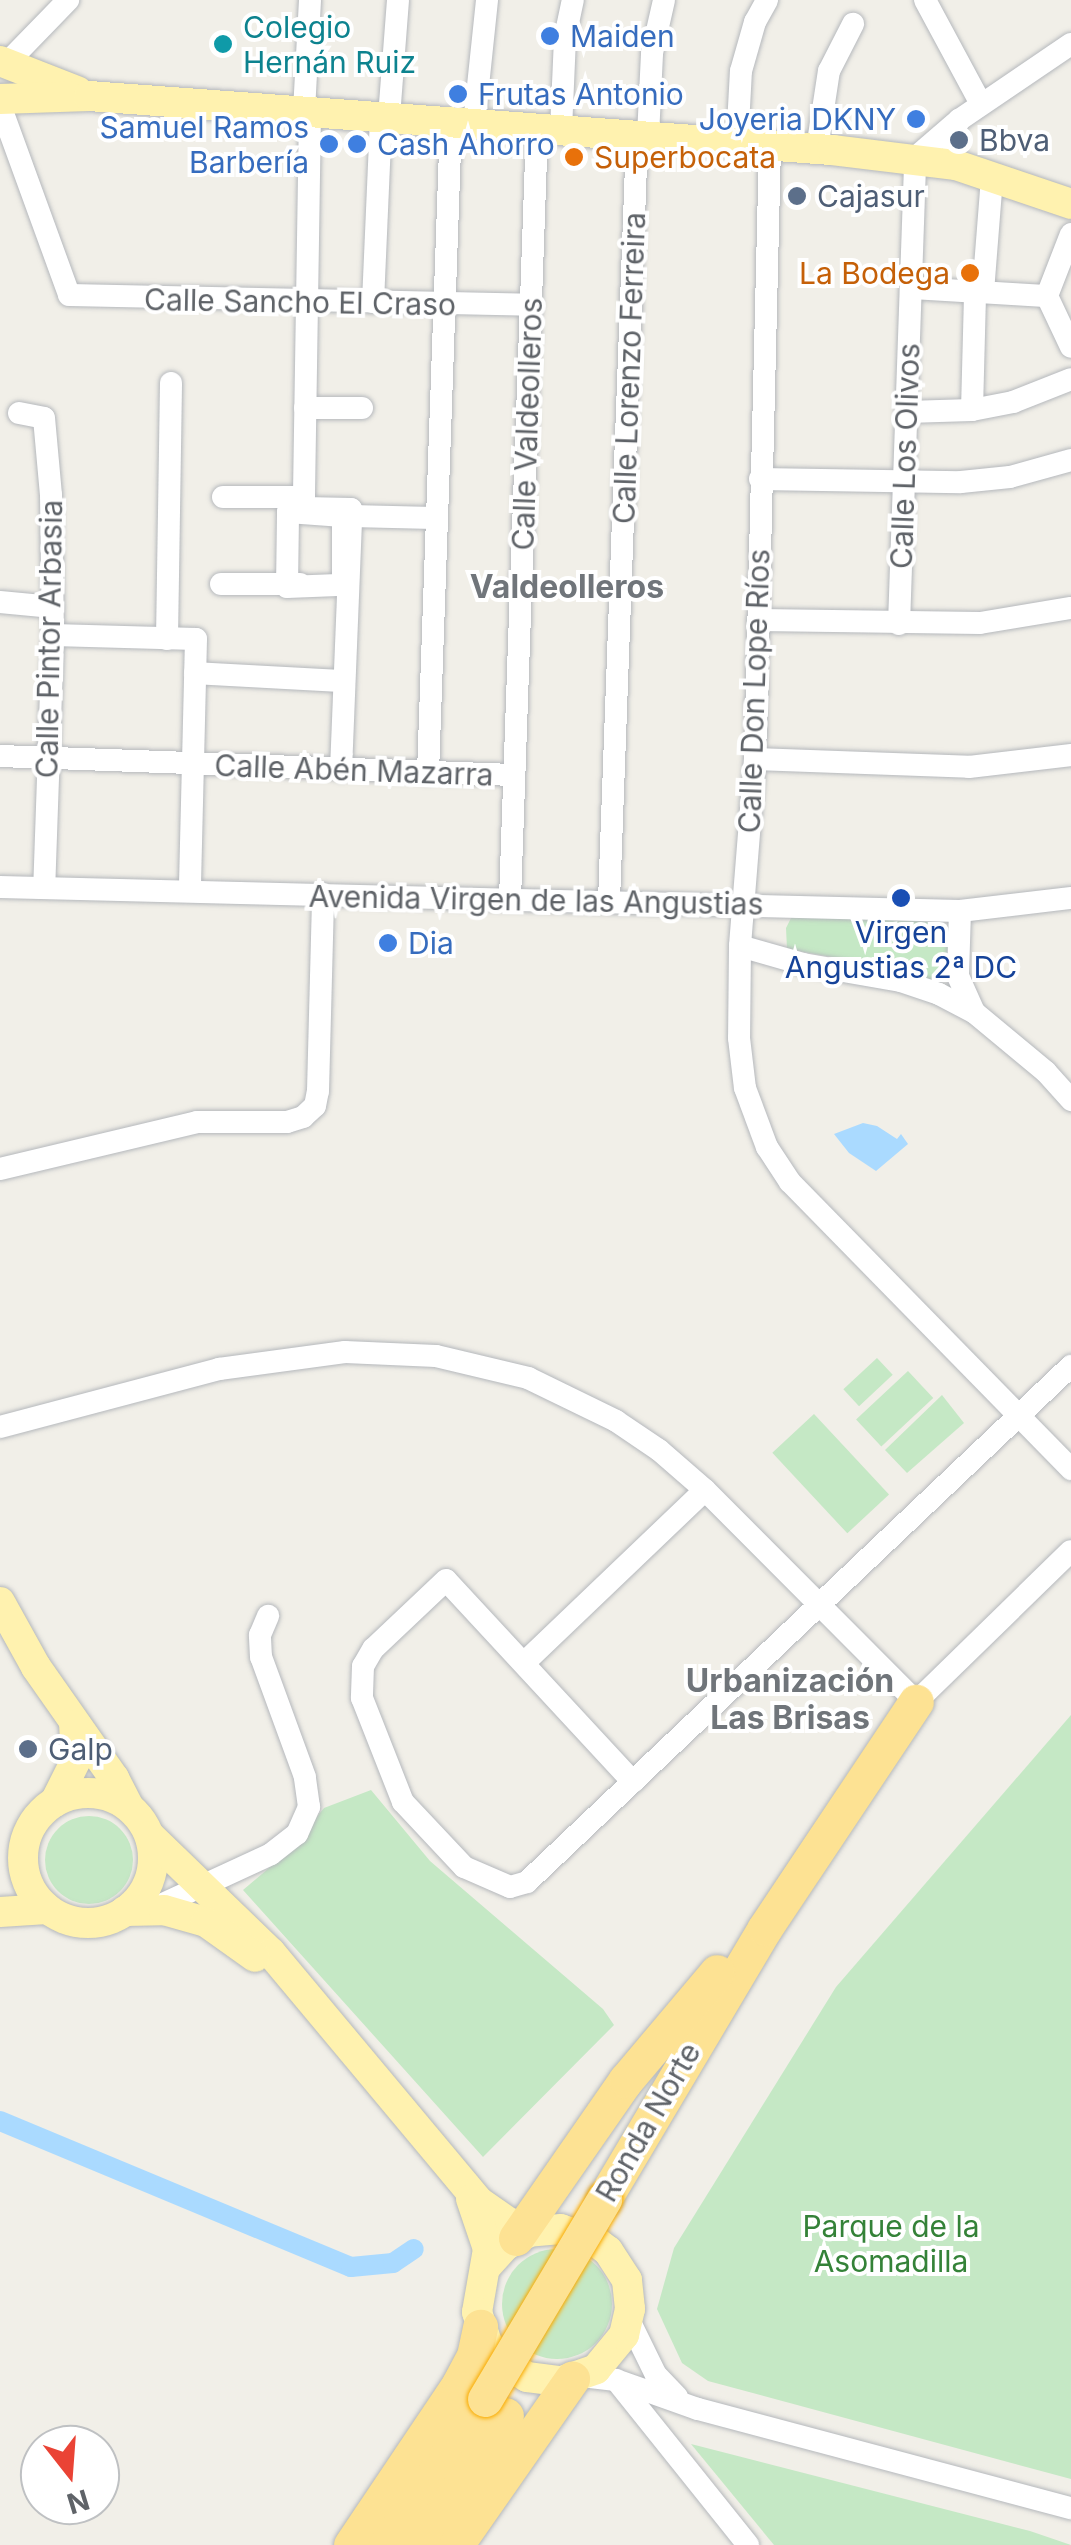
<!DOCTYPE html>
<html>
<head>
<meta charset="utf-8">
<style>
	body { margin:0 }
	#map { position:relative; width:1071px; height:2545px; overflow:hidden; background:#f1efe8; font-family:Inter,sans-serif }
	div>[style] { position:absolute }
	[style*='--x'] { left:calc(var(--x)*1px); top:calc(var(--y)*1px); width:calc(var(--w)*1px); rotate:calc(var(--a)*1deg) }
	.green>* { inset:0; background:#c5e8c5; transform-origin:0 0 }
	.round { border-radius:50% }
	.water>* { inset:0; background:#aadaff }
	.canal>* { height:20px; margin:-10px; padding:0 10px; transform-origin:10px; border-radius:10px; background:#aadaff }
	.roads { filter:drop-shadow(0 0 2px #b5b8bc) drop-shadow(0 0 2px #b5b8bc) }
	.minor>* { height:22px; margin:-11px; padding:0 11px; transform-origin:11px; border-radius:11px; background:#fff }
	.major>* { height:30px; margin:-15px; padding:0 15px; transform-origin:15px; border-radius:15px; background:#fff2af }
	.major>.ring { margin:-15px; padding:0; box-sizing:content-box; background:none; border:30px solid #fff2af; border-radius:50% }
	.highway>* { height:35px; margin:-17.5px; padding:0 17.5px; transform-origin:17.5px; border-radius:17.5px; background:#fde293 }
	.bridges { filter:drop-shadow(0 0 2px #f9ab00) drop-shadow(0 0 2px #f9ab00) }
	.highway-bridge>* { height:35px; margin:-17.5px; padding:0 17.5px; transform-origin:17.5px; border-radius:17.5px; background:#fde293 }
	.dots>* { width:28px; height:28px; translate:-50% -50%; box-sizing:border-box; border:5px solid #fff; border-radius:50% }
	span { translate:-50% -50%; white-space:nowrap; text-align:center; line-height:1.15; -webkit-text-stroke:8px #fff; paint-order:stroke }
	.culture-label { font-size:30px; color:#0d838f }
	.left { translate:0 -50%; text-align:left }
	.shop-label { font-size:30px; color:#366cbe }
	.right { translate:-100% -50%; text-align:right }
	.service-label { font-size:30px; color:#4e5e75 }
	.food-label { font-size:30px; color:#c56008 }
	.street-label { font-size:30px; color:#5f6368 }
	.transit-label { font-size:30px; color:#164399 }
	.park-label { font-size:30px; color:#348238 }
	.neighbourhood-label { font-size:32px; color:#70757a; font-weight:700 }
	.north { position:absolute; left:20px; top:2425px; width:100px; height:100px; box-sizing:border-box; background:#fff; border:2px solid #bfc1c3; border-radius:50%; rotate:163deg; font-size:28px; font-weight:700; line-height:40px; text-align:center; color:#5f6368 }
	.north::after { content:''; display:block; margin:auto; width:35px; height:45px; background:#ea4335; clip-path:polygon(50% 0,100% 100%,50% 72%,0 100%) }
</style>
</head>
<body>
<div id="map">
	<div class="green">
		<div style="clip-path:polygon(792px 916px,936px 922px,948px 930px,950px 975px,937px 983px,877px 965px,787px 949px,786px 928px)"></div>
		<div style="left:877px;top:1358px;width:23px;height:46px;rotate:47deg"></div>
		<div style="left:908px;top:1371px;width:37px;height:71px;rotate:47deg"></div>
		<div style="clip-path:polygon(942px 1395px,964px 1423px,907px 1473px,885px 1450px)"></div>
		<div style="left:814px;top:1414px;width:110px;height:57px;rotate:47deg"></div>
		<div style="clip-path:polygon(1071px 1715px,1071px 2479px,708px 2381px,682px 2363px,657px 2309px,674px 2248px,836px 1987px)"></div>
		<div style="clip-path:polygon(371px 1790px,430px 1861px,603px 2009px,614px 2025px,483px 2157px,243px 1890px,289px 1851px,324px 1808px)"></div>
		<div class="round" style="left:45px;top:1816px;width:88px;height:88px"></div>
		<div class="round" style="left:502px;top:2249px;width:110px;height:110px"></div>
		<div style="clip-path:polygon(691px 2444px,1030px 2531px,1071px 2545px,774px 2545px)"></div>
	</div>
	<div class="water">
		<div style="clip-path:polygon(863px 1123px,877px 1126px,897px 1139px,901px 1134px,908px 1144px,876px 1171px,849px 1153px,834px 1134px)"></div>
	</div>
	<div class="canal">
		<div style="--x:0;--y:2121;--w:380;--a:22.6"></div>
		<div style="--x:351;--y:2267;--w:42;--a:-5.4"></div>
		<div style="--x:393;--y:2263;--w:25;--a:-34"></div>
	</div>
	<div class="roads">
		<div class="minor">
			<div style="--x:925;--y:0;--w:118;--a:61.7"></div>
			<div style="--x:7;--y:63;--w:88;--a:-45.9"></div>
			<div style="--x:0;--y:105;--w:202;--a:70"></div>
			<div style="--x:69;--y:295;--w:463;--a:1.2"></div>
			<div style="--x:304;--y:111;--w:111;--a:-86.9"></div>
			<div style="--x:310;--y:112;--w:396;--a:90.9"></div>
			<div style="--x:304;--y:508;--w:47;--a:1.2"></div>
			<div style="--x:351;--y:509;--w:7;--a:90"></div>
			<div style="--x:351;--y:516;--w:83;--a:1.4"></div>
			<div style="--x:389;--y:117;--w:117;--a:-85.6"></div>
			<div style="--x:474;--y:124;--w:125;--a:-84"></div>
			<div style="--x:561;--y:130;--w:93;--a:-87.5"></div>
			<div style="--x:565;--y:37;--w:38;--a:-78"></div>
			<div style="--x:648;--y:136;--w:83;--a:-87.2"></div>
			<div style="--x:652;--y:53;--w:54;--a:-77.2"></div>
			<div style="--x:737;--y:144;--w:73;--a:-86.9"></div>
			<div style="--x:741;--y:71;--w:51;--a:-74.1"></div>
			<div style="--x:755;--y:22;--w:25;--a:-61"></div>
			<div style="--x:770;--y:146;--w:613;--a:91.4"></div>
			<div style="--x:755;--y:759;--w:188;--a:94.6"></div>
			<div style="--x:740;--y:946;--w:92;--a:90.6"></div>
			<div style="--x:739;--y:1038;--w:50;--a:83.2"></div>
			<div style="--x:745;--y:1088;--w:63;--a:69.6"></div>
			<div style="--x:767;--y:1147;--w:42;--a:56.7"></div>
			<div style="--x:790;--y:1182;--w:402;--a:45.6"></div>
			<div style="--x:817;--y:149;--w:79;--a:-81.3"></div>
			<div style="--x:829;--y:71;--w:53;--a:-62.9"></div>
			<div style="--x:956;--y:165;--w:30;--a:-98"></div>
			<div style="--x:952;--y:135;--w:17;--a:-65"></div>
			<div style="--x:959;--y:120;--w:135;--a:-34.2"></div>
			<div style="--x:1071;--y:234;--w:66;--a:111.2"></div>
			<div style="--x:1047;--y:296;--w:56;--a:64.8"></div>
			<div style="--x:911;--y:288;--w:136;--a:3.4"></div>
			<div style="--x:983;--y:292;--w:115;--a:-85.5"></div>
			<div style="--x:373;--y:302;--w:185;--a:-87.5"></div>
			<div style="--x:305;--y:408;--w:57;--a:0"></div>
			<div style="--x:972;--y:410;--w:118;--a:-88.5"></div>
			<div style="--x:907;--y:412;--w:65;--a:-1.8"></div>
			<div style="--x:972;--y:410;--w:42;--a:-11"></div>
			<div style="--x:1013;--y:402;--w:62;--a:-21.6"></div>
			<div style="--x:19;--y:413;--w:25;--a:11"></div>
			<div style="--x:44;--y:418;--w:77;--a:84.8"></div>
			<div style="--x:51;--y:495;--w:140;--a:89.2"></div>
			<div style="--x:53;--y:635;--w:253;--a:92"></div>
			<div style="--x:760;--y:479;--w:201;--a:0.9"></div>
			<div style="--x:961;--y:482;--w:49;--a:-5.8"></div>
			<div style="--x:1010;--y:477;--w:63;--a:-15.6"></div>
			<div style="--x:223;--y:497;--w:81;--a:0"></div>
			<div style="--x:288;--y:512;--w:55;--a:4.2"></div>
			<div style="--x:343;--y:516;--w:64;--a:90"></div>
			<div style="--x:343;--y:580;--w:7;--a:135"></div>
			<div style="--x:338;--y:585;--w:51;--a:177.8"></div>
			<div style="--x:287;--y:587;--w:75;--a:-89.2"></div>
			<div style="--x:221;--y:584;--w:79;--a:0"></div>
			<div style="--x:0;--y:602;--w:53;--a:5.4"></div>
			<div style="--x:759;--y:620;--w:221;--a:0.8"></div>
			<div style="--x:980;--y:623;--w:92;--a:-9.4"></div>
			<div style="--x:899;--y:624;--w:466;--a:-88"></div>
			<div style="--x:915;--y:158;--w:58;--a:-40.8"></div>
			<div style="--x:53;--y:635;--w:143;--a:1.6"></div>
			<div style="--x:196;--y:639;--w:252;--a:91.4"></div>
			<div style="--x:167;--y:639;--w:256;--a:-89.1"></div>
			<div style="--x:195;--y:673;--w:149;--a:3.1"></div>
			<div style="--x:0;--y:756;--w:513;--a:2.12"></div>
			<div style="--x:755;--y:759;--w:214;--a:2.1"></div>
			<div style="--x:969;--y:767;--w:103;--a:-6.7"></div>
			<div style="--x:341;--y:770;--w:254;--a:-87.7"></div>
			<div style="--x:428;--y:773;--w:651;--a:-87.98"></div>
			<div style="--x:0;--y:887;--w:960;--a:1.43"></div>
			<div style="--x:960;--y:911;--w:112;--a:-6.7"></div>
			<div style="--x:510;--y:899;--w:771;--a:-87.99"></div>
			<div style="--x:609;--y:901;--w:766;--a:-87.9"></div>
			<div style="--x:960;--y:911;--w:65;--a:91.8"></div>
			<div style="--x:958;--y:976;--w:37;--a:66"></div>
			<div style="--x:740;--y:946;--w:66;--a:15.9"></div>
			<div style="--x:803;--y:964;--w:99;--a:9.8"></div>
			<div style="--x:901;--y:981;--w:40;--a:18.9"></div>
			<div style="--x:939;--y:994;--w:41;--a:27.8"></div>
			<div style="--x:975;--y:1013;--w:92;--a:39.7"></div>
			<div style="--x:1046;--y:1072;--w:38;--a:48"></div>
			<div style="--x:0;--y:1169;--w:203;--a:-13.4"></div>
			<div style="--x:197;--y:1122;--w:90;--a:0"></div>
			<div style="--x:287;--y:1122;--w:17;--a:-17"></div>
			<div style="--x:303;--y:1117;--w:16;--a:-43"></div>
			<div style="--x:315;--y:1106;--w:15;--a:-79"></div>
			<div style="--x:318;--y:1091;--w:197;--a:-88.5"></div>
			<div style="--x:0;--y:1427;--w:227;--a:-14.8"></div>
			<div style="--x:219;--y:1369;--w:127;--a:-7.7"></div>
			<div style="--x:345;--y:1352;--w:91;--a:2.5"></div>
			<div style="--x:436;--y:1356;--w:95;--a:13.4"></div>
			<div style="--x:528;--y:1378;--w:98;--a:26"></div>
			<div style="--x:616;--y:1421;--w:52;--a:34"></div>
			<div style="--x:659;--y:1450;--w:61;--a:41"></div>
			<div style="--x:705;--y:1490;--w:299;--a:45.1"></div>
			<div style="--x:916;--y:1702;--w:216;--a:-44.3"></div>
			<div style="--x:524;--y:1663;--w:250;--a:-43.7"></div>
			<div style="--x:633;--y:1782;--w:275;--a:-132.8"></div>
			<div style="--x:446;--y:1580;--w:100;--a:136.6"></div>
			<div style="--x:373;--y:1649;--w:20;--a:120"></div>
			<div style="--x:363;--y:1666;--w:32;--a:92"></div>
			<div style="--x:362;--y:1698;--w:112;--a:68.5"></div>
			<div style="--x:403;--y:1802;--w:89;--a:46.8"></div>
			<div style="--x:464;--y:1867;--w:50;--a:23.5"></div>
			<div style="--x:510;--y:1887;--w:18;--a:-16"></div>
			<div style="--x:527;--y:1882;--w:750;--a:-43.49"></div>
			<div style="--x:150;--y:1910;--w:133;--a:-24.8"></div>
			<div style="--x:271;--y:1854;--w:33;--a:-38"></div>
			<div style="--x:297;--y:1834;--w:30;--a:-66"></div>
			<div style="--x:309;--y:1807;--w:30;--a:-98"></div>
			<div style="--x:305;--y:1777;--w:128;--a:-110.1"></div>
			<div style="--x:261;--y:1657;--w:22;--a:-93"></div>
			<div style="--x:260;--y:1635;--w:21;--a:-67"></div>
			<div style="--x:629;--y:2320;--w:61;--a:63.9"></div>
			<div style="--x:656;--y:2375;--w:30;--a:46"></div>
			<div style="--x:582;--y:2376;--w:34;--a:7"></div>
			<div style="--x:616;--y:2380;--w:87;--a:19.5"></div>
			<div style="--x:698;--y:2409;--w:386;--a:14.9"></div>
			<div style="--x:616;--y:2380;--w:211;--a:51.3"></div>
		</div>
		<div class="major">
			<div style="--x:0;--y:61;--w:83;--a:21.3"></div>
			<div style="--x:0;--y:99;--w:89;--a:-1.9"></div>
			<div style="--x:89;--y:96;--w:745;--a:4.16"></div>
			<div style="--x:832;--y:150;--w:125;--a:6.9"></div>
			<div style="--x:956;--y:165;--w:121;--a:18.7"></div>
			<div style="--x:0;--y:1602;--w:74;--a:61"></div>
			<div style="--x:36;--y:1667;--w:136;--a:54.9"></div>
			<div style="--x:114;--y:1778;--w:31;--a:63"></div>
			<div class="ring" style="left:23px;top:1793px;width:100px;height:100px"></div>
			<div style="--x:55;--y:1802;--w:47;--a:-63.4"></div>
			<div style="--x:76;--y:1760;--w:35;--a:-93"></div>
			<div style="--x:150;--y:1836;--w:168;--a:44"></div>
			<div style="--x:271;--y:1953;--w:323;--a:50.1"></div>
			<div style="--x:478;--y:2201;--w:39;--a:35"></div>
			<div style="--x:510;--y:2223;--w:35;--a:10"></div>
			<div style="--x:125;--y:1911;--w:39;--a:-1"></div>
			<div style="--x:164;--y:1910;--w:44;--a:15.9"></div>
			<div style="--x:206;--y:1922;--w:60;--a:35.5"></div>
			<div style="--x:0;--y:1912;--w:47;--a:-3.7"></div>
			<div style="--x:471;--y:2199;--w:53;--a:71.2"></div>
			<div style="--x:488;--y:2249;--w:64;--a:99.9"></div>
			<div style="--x:477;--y:2312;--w:33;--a:72"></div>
			<div style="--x:487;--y:2343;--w:18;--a:52"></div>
			<div style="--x:498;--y:2357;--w:35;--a:35"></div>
			<div style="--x:527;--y:2377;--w:35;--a:7"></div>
			<div style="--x:562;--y:2381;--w:36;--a:-19"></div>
			<div style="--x:596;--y:2369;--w:44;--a:-50.5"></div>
			<div style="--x:624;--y:2335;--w:27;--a:-77"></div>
			<div style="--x:630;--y:2309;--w:29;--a:-96"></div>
			<div style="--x:627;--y:2280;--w:35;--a:-123"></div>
			<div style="--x:608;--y:2251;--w:18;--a:-142"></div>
			<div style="--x:594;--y:2240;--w:35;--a:-162"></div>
			<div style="--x:561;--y:2229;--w:32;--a:175"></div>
			<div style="--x:529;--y:2232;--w:28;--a:150"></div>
			<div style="--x:505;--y:2246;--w:27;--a:132"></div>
		</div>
		<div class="highway">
			<div style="--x:604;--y:2199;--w:315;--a:-59.3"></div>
			<div style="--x:765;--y:1928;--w:272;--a:-56.3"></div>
			<div style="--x:516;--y:2238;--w:193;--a:-55.2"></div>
			<div style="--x:626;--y:2080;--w:141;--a:-49.9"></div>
			<div style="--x:351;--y:2545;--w:194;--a:-56.1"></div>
			<div style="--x:459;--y:2384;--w:32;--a:-62"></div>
			<div style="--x:474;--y:2356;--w:30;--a:-78"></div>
			<div style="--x:386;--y:2545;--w:176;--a:-55.9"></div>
			<div style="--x:421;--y:2545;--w:155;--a:-56.8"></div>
			<div style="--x:456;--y:2545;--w:203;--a:-55.1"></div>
		</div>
	</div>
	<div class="bridges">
		<div class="highway-bridge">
			<div style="--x:485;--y:2399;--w:233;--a:-59.2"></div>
		</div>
	</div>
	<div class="dots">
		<div style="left:550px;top:36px;background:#3f7fe0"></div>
		<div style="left:223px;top:44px;background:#0f9aa8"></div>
		<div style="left:458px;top:94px;background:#3f7fe0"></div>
		<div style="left:916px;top:119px;background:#3f7fe0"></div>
		<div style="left:959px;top:140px;background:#5c6f8a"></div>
		<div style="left:329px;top:144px;background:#3f7fe0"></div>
		<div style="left:357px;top:144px;background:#3f7fe0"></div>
		<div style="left:574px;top:157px;background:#e8710a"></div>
		<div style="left:797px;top:196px;background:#5c6f8a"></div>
		<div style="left:970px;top:273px;background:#e8710a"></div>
		<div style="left:901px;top:898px;background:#1a4fb4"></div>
		<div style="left:388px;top:943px;background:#3f7fe0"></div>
		<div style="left:28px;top:1749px;background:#5c6f8a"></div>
	</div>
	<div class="culture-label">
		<span class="left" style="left:243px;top:44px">Colegio<br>Hernán Ruiz</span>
	</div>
	<div class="shop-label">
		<span class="left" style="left:570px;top:36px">Maiden</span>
		<span class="left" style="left:478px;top:94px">Frutas Antonio</span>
		<span class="right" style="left:896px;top:119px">Joyeria DKNY</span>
		<span class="right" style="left:309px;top:144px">Samuel Ramos<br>Barbería</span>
		<span class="left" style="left:377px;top:144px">Cash Ahorro</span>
		<span class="left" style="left:408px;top:943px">Dia</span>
	</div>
	<div class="service-label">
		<span class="left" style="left:979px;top:140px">Bbva</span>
		<span class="left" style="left:817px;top:196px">Cajasur</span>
		<span class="left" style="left:48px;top:1749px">Galp</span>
	</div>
	<div class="food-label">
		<span class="left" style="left:594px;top:157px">Superbocata</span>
		<span class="right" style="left:950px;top:273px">La Bodega</span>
	</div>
	<div class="street-label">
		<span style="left:300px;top:302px;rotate:1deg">Calle Sancho El Craso</span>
		<span style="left:629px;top:368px;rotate:-88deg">Calle Lorenzo Ferreira</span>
		<span style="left:527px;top:424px;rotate:-88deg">Calle Valdeolleros</span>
		<span style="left:905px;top:456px;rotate:-88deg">Calle Los Olivos</span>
		<span style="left:49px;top:639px;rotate:-89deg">Calle Pintor Arbasia</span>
		<span style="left:754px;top:691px;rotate:-88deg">Calle Don Lope Ríos</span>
		<span style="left:354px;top:770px;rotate:2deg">Calle Abén Mazarra</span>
		<span style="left:536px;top:900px;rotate:1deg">Avenida Virgen de las Angustias</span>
		<span style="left:648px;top:2122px;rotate:-60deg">Ronda Norte</span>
	</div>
	<div class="transit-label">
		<span style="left:901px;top:949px">Virgen<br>Angustias 2ª DC</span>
	</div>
	<div class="park-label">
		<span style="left:891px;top:2243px">Parque de la<br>Asomadilla</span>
	</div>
	<div class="neighbourhood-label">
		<span style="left:567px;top:587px">Valdeolleros</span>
		<span style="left:790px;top:1700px">Urbanización<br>Las Brisas</span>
	</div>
	<div class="north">N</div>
</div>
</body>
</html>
